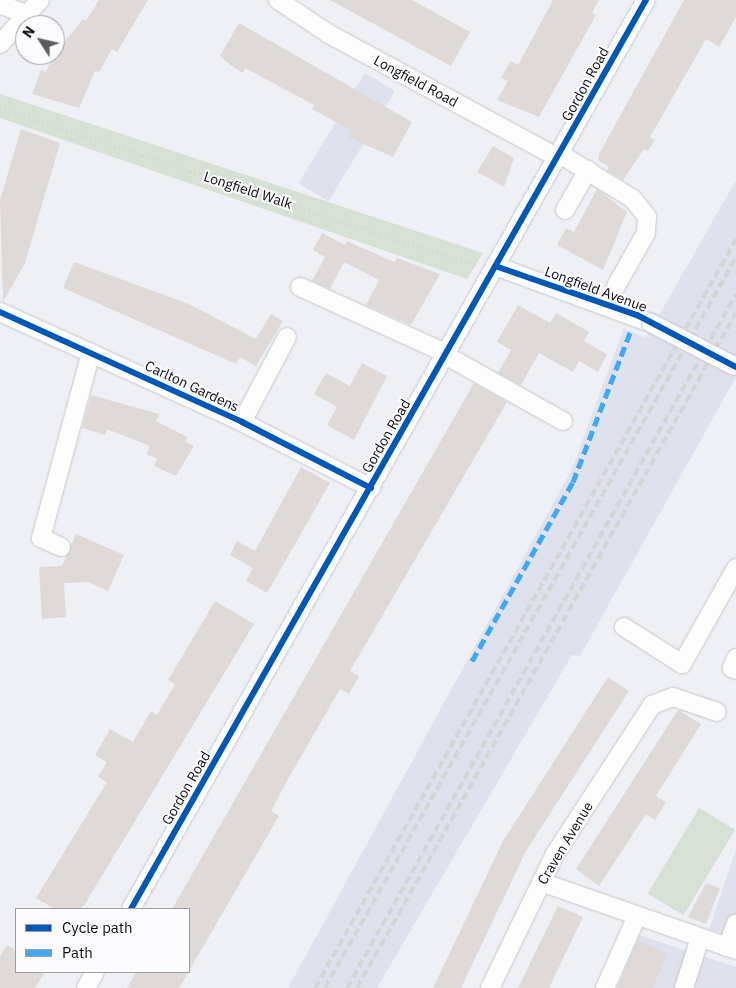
<!DOCTYPE html>
<html>
<head>
<meta charset="utf-8">
<style>
	body { margin:0 }
	#map { position:relative; width:736px; height:988px; overflow:hidden; background:#eff0f5; font-family:"IBM Plex Sans",sans-serif }
	div>[style] { position:absolute }
	[style*='--x'] { left:calc(var(--x)*1px); top:calc(var(--y)*1px); width:calc(var(--w)*1px); rotate:calc(var(--a)*1deg) }
	.built>* { inset:0; background:#dfe1ec; transform-origin:0 0 }
	.green>* { inset:0; background:#d6e0d5; transform-origin:0 0 }
	.building>* { inset:0; background:#dfdad8 }
	.path>* { height:3px; margin-top:-1.5px; transform-origin:0; background:repeating-linear-gradient(90deg,#d0d1d2 0 1px,transparent 0 5px) }
	.roads { filter:drop-shadow(0 0 1px #c7c8cc) drop-shadow(0 0 1px #c7c8cc) }
	.minor>* { height:18px; margin:-9px; padding:0 9px; transform-origin:9px; border-radius:9px; background:#fdfdfe }
	.rail>* { height:4px; margin-top:-2px; transform-origin:0; background:repeating-linear-gradient(90deg,#d5d5d6 0 8px,transparent 0 12px) }
	.bridges { filter:drop-shadow(0 0 1px #c7c8cc) drop-shadow(0 0 1px #c7c8cc) }
	.minor-bridge>* { height:18px; margin:-9px; padding:0 9px; transform-origin:9px; border-radius:9px; background:#fdfdfe }
	.quiet>* { height:5px; margin-top:-2.5px; transform-origin:0; background:repeating-linear-gradient(90deg,#3fa9f5 0 10px,transparent 0 15px) }
	.cycleway>* { height:6px; margin:-3px; padding:0 3px; transform-origin:3px; border-radius:3px; background:#0057b8 }
	span { translate:-50% -50%; white-space:nowrap; text-align:center; line-height:1.15; -webkit-text-stroke:4px #fcfcfe; paint-order:stroke }
	.street-label { font-size:14px; color:#0e0e11 }
	.legend { position:absolute; left:15px; top:908px; width:175px; height:65px; box-sizing:border-box; background:#fcfcfe; border:1px solid #9d9d9f; margin:0; padding:6px 9px; list-style:none; font-size:15px; color:#0e0e11 }
	.legend li { display:flex; align-items:center; gap:10px; height:25px }
	.legend b { width:25px; border:1px solid #9d9d9f }
	.north { position:absolute; left:15px; top:15px; width:50px; height:50px; box-sizing:border-box; background:#fcfcfe; border:1px solid #9d9d9f; border-radius:50%; rotate:305deg; font-size:14px; font-weight:700; line-height:20px; text-align:center; color:#0e0e11 }
	.north::after { content:''; display:block; margin:auto; width:18px; height:22px; background:#5d5d61; clip-path:polygon(50% 0,100% 100%,50% 72%,0 100%) }
</style>
</head>
<body>
<div id="map">
	<div class="built">
		<div style="left:365px;top:73px;width:35px;height:129px;rotate:31deg"></div>
		<div style="clip-path:polygon(736px 180px,736px 377px,580px 656px,572px 655px,377px 988px,288px 988px,572px 469px,624px 328px,646px 338px)"></div>
		<div style="clip-path:polygon(736px 850px,736px 937px,709px 929px)"></div>
		<div style="clip-path:polygon(639px 935px,736px 967px,736px 988px,617px 988px)"></div>
	</div>
	<div class="green">
		<div style="clip-path:polygon(0 94px,483px 253px,467px 279px,0 118px)"></div>
		<div style="left:699px;top:808px;width:42px;height:100px;rotate:31deg"></div>
	</div>
	<div class="building">
		<div style="clip-path:polygon(99px 0,148px 0,117px 52px,112px 49px,99px 72px,95px 71px,79px 108px,32px 94px,41px 70px,46px 72px,53px 56px,83px 19px,86px 21px)"></div>
		<div style="clip-path:polygon(330px 0,412px 0,470px 32px,451px 66px)"></div>
		<div style="clip-path:polygon(553px 0,599px 0,592px 13px,596px 15px,539px 117px,497px 100px,508px 81px,501px 78px,511px 61px,518px 65px)"></div>
		<div style="clip-path:polygon(684px 0,736px 0,736px 17px,719px 47px,706px 39px,650px 137px,655px 140px,648px 151px,644px 149px,623px 180px,607px 171px,609px 167px,598px 160px,599px 154px)"></div>
		<div style="clip-path:polygon(239px 23px,412px 122px,393px 157px,348px 137px,351px 130px,312px 109px,314px 105px,245px 68px,243px 73px,230px 65px,220px 56px)"></div>
		<div style="clip-path:polygon(21px 129px,60px 143px,25px 263px,3px 302px,0 200px)"></div>
		<div style="clip-path:polygon(493px 146px,514px 158px,504px 187px,477px 172px)"></div>
		<div style="clip-path:polygon(597px 189px,627px 212px,603px 270px,557px 245px,566px 228px,574px 232px)"></div>
		<div style="clip-path:polygon(322px 233px,345px 245px,347px 241px,394px 262px,397px 258px,440px 274px,411px 325px,366px 305px,379px 280px,344px 262px,330px 289px,312px 281px,325px 257px,313px 250px)"></div>
		<div style="clip-path:polygon(74px 262px,189px 304px,256px 339px,271px 314px,283px 321px,256px 366px,240px 357px,236px 364px,63px 288px)"></div>
		<div style="clip-path:polygon(518px 305px,550px 323px,556px 313px,589px 332px,584px 341px,607px 354px,598px 372px,579px 361px,573px 372px,539px 353px,521px 385px,498px 373px,511px 350px,497px 342px)"></div>
		<div style="clip-path:polygon(362px 363px,387px 376px,354px 440px,327px 425px,337px 407px,314px 394px,326px 373px,350px 386px)"></div>
		<div style="clip-path:polygon(474px 383px,507px 402px,350px 671px,359px 676px,349px 694px,340px 689px,287px 781px,271px 811px,279px 816px,189px 971px,189px 909px,172px 909px)"></div>
		<div style="clip-path:polygon(91px 395px,159px 414px,156px 421px,187px 437px,186px 442px,194px 446px,176px 476px,154px 466px,157px 459px,146px 454px,150px 446px,107px 429px,105px 435px,82px 428px)"></div>
		<div style="clip-path:polygon(301px 467px,330px 483px,267px 593px,246px 581px,253px 568px,230px 555px,237px 541px,255px 551px)"></div>
		<div style="clip-path:polygon(76px 534px,124px 555px,108px 591px,88px 582px,64px 583px,66px 617px,42px 619px,39px 567px,62px 566px)"></div>
		<div style="clip-path:polygon(215px 601px,254px 624px,85px 904px,80px 909px,55px 909px,36px 898px,107px 782px,98px 777px,107px 762px,95px 755px,110px 729px,133px 742px,151px 711px,157px 715px,175px 684px,168px 680px)"></div>
		<div style="clip-path:polygon(608px 677px,629px 691px,526px 851px,461px 988px,433px 988px,503px 841px)"></div>
		<div style="clip-path:polygon(678px 710px,701px 724px,656px 796px,666px 802px,655px 820px,646px 814px,599px 886px,576px 869px)"></div>
		<div style="clip-path:polygon(706px 883px,720px 888px,706px 924px,688px 917px)"></div>
		<div style="clip-path:polygon(558px 906px,583px 917px,549px 988px,518px 988px)"></div>
		<div style="clip-path:polygon(638px 941px,667px 953px,653px 988px,617px 988px)"></div>
		<div style="clip-path:polygon(7px 945px,16px 950px,16px 972px,45px 972px,35px 988px,0 988px,0 957px)"></div>
		<div style="clip-path:polygon(136px 972px,189px 972px,179px 988px,127px 988px)"></div>
	</div>
	<div class="path">
		<div style="--x:0;--y:108;--w:502;--a:18.33"></div>
	</div>
	<div class="roads">
		<div class="minor">
			<div style="--x:278;--y:0;--w:61;--a:33.7"></div>
			<div style="--x:329;--y:34;--w:260;--a:28.4"></div>
			<div style="--x:2;--y:5;--w:25;--a:21"></div>
			<div style="--x:0;--y:44;--w:59;--a:-47.7"></div>
			<div style="--x:560;--y:154;--w:86;--a:31.7"></div>
			<div style="--x:633;--y:199;--w:23;--a:52"></div>
			<div style="--x:647;--y:217;--w:16;--a:94"></div>
			<div style="--x:646;--y:233;--w:61;--a:119.5"></div>
			<div style="--x:565;--y:210;--w:46;--a:-60.1"></div>
			<div style="--x:498;--y:267;--w:163;--a:20.1"></div>
			<div style="--x:300;--y:287;--w:162;--a:24.4"></div>
			<div style="--x:0;--y:312;--w:266;--a:24.4"></div>
			<div style="--x:242;--y:422;--w:145;--a:27.1"></div>
			<div style="--x:447;--y:356;--w:133;--a:29.3"></div>
			<div style="--x:242;--y:422;--w:96;--a:-62.1"></div>
			<div style="--x:61;--y:547;--w:22;--a:-156"></div>
			<div style="--x:41;--y:538;--w:192;--a:-74.9"></div>
			<div style="--x:624;--y:627;--w:69;--a:32.5"></div>
			<div style="--x:682;--y:664;--w:110;--a:-60.6"></div>
			<div style="--x:736;--y:658;--w:11;--a:112"></div>
			<div style="--x:732;--y:668;--w:4;--a:27"></div>
			<div style="--x:541;--y:882;--w:207;--a:19.2"></div>
			<div style="--x:131;--y:909;--w:1045;--a:-60.47"></div>
			<div style="--x:727;--y:947;--w:25;--a:-69"></div>
			<div style="--x:86;--y:988;--w:18;--a:-61"></div>
			<div style="--x:490;--y:988;--w:149;--a:-64.1"></div>
			<div style="--x:555;--y:854;--w:178;--a:-56.9"></div>
			<div style="--x:652;--y:705;--w:22;--a:-21"></div>
			<div style="--x:673;--y:697;--w:46;--a:18.8"></div>
			<div style="--x:605;--y:988;--w:79;--a:-66"></div>
			<div style="--x:684;--y:988;--w:52;--a:-72.3"></div>
		</div>
	</div>
	<div class="rail">
		<div style="--x:315;--y:988;--w:859;--a:-60.66"></div>
		<div style="--x:325;--y:988;--w:839;--a:-60.65"></div>
		<div style="--x:347;--y:988;--w:796;--a:-60.73"></div>
		<div style="--x:357;--y:988;--w:774;--a:-60.69"></div>
	</div>
	<div class="bridges">
		<div class="minor-bridge">
			<div style="--x:651;--y:323;--w:93;--a:27.4"></div>
		</div>
	</div>
	<div class="quiet">
		<div style="--x:472;--y:661;--w:206;--a:-60.6"></div>
		<div style="--x:573;--y:482;--w:163;--a:-69.1"></div>
	</div>
	<div class="cycleway">
		<div style="--x:498;--y:267;--w:147;--a:19.1"></div>
		<div style="--x:637;--y:315;--w:112;--a:27.7"></div>
		<div style="--x:0;--y:312;--w:266;--a:24.4"></div>
		<div style="--x:242;--y:422;--w:145;--a:27.1"></div>
		<div style="--x:131;--y:909;--w:1045;--a:-60.47"></div>
	</div>
	<div class="street-label">
		<span style="left:416px;top:81px;rotate:28deg">Longfield Road</span>
		<span style="left:585px;top:84px;rotate:-61deg">Gordon Road</span>
		<span style="left:248px;top:190px;rotate:18deg">Longfield Walk</span>
		<span style="left:596px;top:289px;rotate:20deg">Longfield Avenue</span>
		<span style="left:192px;top:386px;rotate:25deg">Carlton Gardens</span>
		<span style="left:386px;top:436px;rotate:-60deg">Gordon Road</span>
		<span style="left:186px;top:788px;rotate:-60deg">Gordon Road</span>
		<span style="left:565px;top:843px;rotate:-59deg">Craven Avenue</span>
	</div>
	<ul class="legend">
	<li><b style="height:6px;background:#0057b8"></b>Cycle path</li>
	<li><b style="height:6px;background:#3fa9f5"></b>Path</li>
	</ul>
	<div class="north">N</div>
</div>
</body>
</html>
